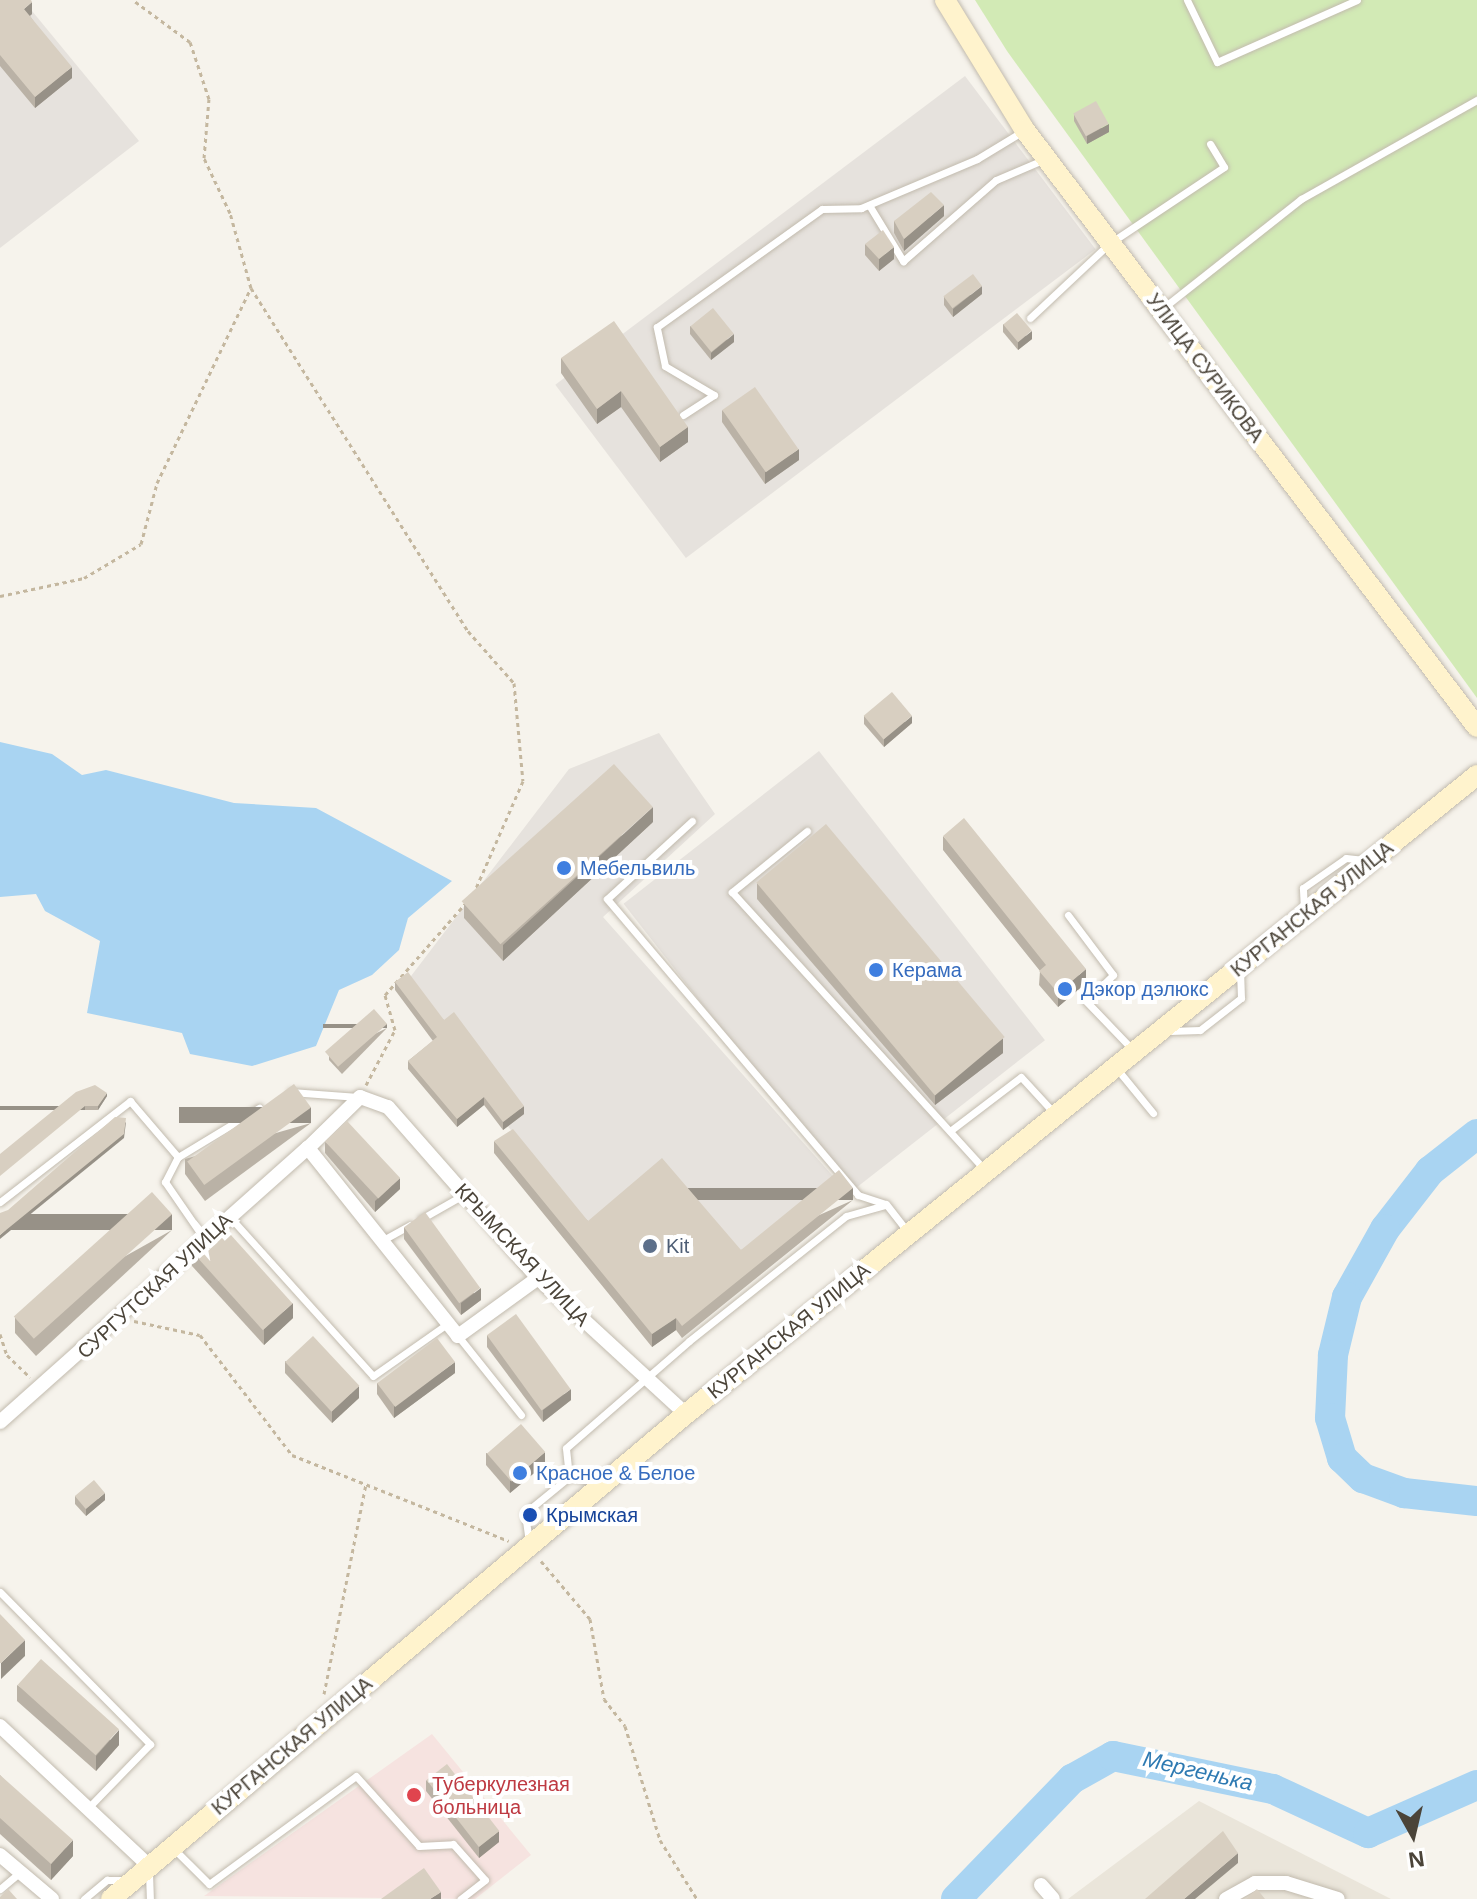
<!DOCTYPE html>
<html>
<head>
<meta charset="utf-8">
<style>
	body { margin:0 }
	#map { position:relative; width:1477px; height:1899px; overflow:hidden; background:#f6f3ec; font-family:Arial,sans-serif }
	div>[style] { position:absolute }
	[style*='--x'] { left:calc(var(--x)*1px); top:calc(var(--y)*1px); width:calc(var(--w)*1px); rotate:calc(var(--a)*1deg) }
	.residential>* { inset:0; background:#eae5da }
	.industrial>* { inset:0; background:#e6e2dd; transform-origin:0 0 }
	.medical>* { inset:0; background:#f6e3e0 }
	.green>* { inset:0; background:#d2eab5 }
	.water>* { inset:0; background:#a9d4f2 }
	.river>* { height:30px; margin:-15px; padding:0 15px; transform-origin:15px; border-radius:15px; background:#a9d4f2 }
	.path>* { height:3px; margin-top:-1.5px; transform-origin:0; background:repeating-linear-gradient(90deg,#c4b79f 0 4px,transparent 0 8px) }
	.roads { filter:drop-shadow(0 0 2px #c2bbae) drop-shadow(0 0 2px #c2bbae) }
	.service>* { height:7px; margin:-3.5px; padding:0 3.5px; transform-origin:3.5px; border-radius:3.5px; background:#fff }
	.minor>* { height:14px; margin:-7px; padding:0 7px; transform-origin:7px; border-radius:7px; background:#fff }
	.secondary>* { height:20px; margin:-10px; padding:0 10px; transform-origin:10px; border-radius:10px; background:#fff3cd }
	.wall>* { inset:0; background:#bab2a6 }
	.shaded-wall>* { inset:0; background:#979187; transform-origin:0 0 }
	.building>* { inset:0; background:#d8cfc1; transform-origin:0 0 }
	.dots>* { width:22px; height:22px; translate:-50% -50%; box-sizing:border-box; border:4px solid #fff; border-radius:50% }
	span { translate:-50% -50%; white-space:nowrap; text-align:center; line-height:1.15; -webkit-text-stroke:8px #fff; paint-order:stroke }
	.street-label { font-size:20px; color:#4b4439 }
	.shop-label { font-size:20px; color:#366cbe }
	.left { translate:0 -50%; text-align:left }
	.service-label { font-size:20px; color:#4e5e75 }
	.transit-label { font-size:20px; color:#164399 }
	.health-label { font-size:20px; color:#be3a42 }
	.water-label { font-size:22px; color:#2e7ab2; font-style:italic }
	.north { position:absolute; left:1373px; top:1795px; width:80px; height:80px; -webkit-text-stroke:6px #fff; paint-order:stroke; rotate:172deg; font-size:22px; font-weight:700; line-height:32px; text-align:center; color:#4b4439 }
	.north::after { content:''; display:block; margin:auto; width:28px; height:36px; background:#4b4439; clip-path:polygon(50% 0,100% 100%,50% 72%,0 100%) }
</style>
</head>
<body>
<div id="map">
	<div class="residential">
		<div style="clip-path:polygon(1199px 1801px,1391px 1899px,1068px 1899px)"></div>
	</div>
	<div class="industrial">
		<div style="clip-path:polygon(0 0,23px 0,139px 141px,0 248px)"></div>
		<div style="left:965px;top:76px;width:217px;height:513px;rotate:53deg"></div>
		<div style="clip-path:polygon(659px 733px,715px 814px,603px 917px,839px 1183px,669px 1321px,433px 1036px,408px 980px,569px 769px)"></div>
		<div style="left:819px;top:751px;width:367px;height:248px;rotate:52deg"></div>
	</div>
	<div class="medical">
		<div style="clip-path:polygon(432px 1734px,531px 1855px,475px 1899px,204px 1896px)"></div>
	</div>
	<div class="green">
		<div style="clip-path:polygon(975px 0,1477px 0,1477px 698px,1007px 51px)"></div>
	</div>
	<div class="water">
		<div style="clip-path:polygon(0 742px,52px 754px,82px 775px,106px 770px,234px 803px,316px 808px,452px 881px,408px 918px,399px 950px,372px 975px,339px 990px,316px 1046px,252px 1066px,190px 1054px,182px 1033px,87px 1013px,100px 941px,45px 911px,36px 894px,0 897px)"></div>
	</div>
	<div class="river">
		<div style="--x:1477;--y:1134;--w:60;--a:141.8"></div>
		<div style="--x:1430;--y:1171;--w:73;--a:127.8"></div>
		<div style="--x:1385;--y:1229;--w:78;--a:119.2"></div>
		<div style="--x:1347;--y:1297;--w:60;--a:103.6"></div>
		<div style="--x:1333;--y:1355;--w:63;--a:92.7"></div>
		<div style="--x:1330;--y:1418;--w:42;--a:73.3"></div>
		<div style="--x:1342;--y:1458;--w:29;--a:44"></div>
		<div style="--x:1363;--y:1478;--w:44;--a:20.1"></div>
		<div style="--x:1404;--y:1493;--w:73;--a:6.3"></div>
		<div style="--x:956;--y:1899;--w:167;--a:-46"></div>
		<div style="--x:1072;--y:1779;--w:47;--a:-29.3"></div>
		<div style="--x:1113;--y:1756;--w:163;--a:11.7"></div>
		<div style="--x:1273;--y:1789;--w:105;--a:24.9"></div>
		<div style="--x:1368;--y:1833;--w:119;--a:-23.8"></div>
	</div>
	<div class="path">
		<div style="--x:251;--y:288;--w:406;--a:57.7"></div>
		<div style="--x:468;--y:631;--w:69;--a:48.5"></div>
		<div style="--x:514;--y:683;--w:98;--a:84.8"></div>
		<div style="--x:523;--y:781;--w:124;--a:113.7"></div>
		<div style="--x:0;--y:596;--w:86;--a:-12.1"></div>
		<div style="--x:84;--y:578;--w:66;--a:-30.8"></div>
		<div style="--x:141;--y:544;--w:63;--a:-75.3"></div>
		<div style="--x:157;--y:483;--w:216;--a:-64.3"></div>
		<div style="--x:251;--y:288;--w:78;--a:-105.6"></div>
		<div style="--x:230;--y:213;--w:61;--a:-115.3"></div>
		<div style="--x:204;--y:158;--w:59;--a:-85.2"></div>
		<div style="--x:209;--y:99;--w:60;--a:-108.4"></div>
		<div style="--x:190;--y:42;--w:71;--a:-143.6"></div>
		<div style="--x:366;--y:1085;--w:62;--a:-62.2"></div>
		<div style="--x:395;--y:1030;--w:36;--a:-106"></div>
		<div style="--x:385;--y:995;--w:121;--a:-48.7"></div>
		<div style="--x:134;--y:1321;--w:67;--a:12"></div>
		<div style="--x:200;--y:1335;--w:151;--a:52.5"></div>
		<div style="--x:292;--y:1455;--w:233;--a:21.6"></div>
		<div style="--x:0;--y:1334;--w:22;--a:72"></div>
		<div style="--x:7;--y:1355;--w:32;--a:44"></div>
		<div style="--x:541;--y:1561;--w:76;--a:49.8"></div>
		<div style="--x:590;--y:1619;--w:81;--a:80.1"></div>
		<div style="--x:604;--y:1699;--w:34;--a:52"></div>
		<div style="--x:625;--y:1726;--w:119;--a:72.9"></div>
		<div style="--x:660;--y:1840;--w:70;--a:57.9"></div>
		<div style="--x:324;--y:1694;--w:215;--a:-78.7"></div>
	</div>
	<div class="roads">
		<div class="service">
			<div style="--x:1187;--y:0;--w:69;--a:64.2"></div>
			<div style="--x:1217;--y:62;--w:153;--a:-23.9"></div>
			<div style="--x:869;--y:205;--w:66;--a:58.7"></div>
			<div style="--x:903;--y:261;--w:123;--a:-41.1"></div>
			<div style="--x:996;--y:180;--w:53;--a:-23.2"></div>
			<div style="--x:1163;--y:308;--w:176;--a:-38.3"></div>
			<div style="--x:1301;--y:199;--w:202;--a:-29.4"></div>
			<div style="--x:1030;--y:318;--w:110;--a:-43.2"></div>
			<div style="--x:1110;--y:243;--w:137;--a:-33.7"></div>
			<div style="--x:1224;--y:167;--w:27;--a:-121"></div>
			<div style="--x:714;--y:395;--w:57;--a:-149.4"></div>
			<div style="--x:665;--y:366;--w:40;--a:-102"></div>
			<div style="--x:657;--y:327;--w:203;--a:-35.6"></div>
			<div style="--x:822;--y:209;--w:39;--a:-1"></div>
			<div style="--x:861;--y:208;--w:126;--a:-22.9"></div>
			<div style="--x:977;--y:159;--w:54;--a:-31.3"></div>
			<div style="--x:683;--y:415;--w:37;--a:-33"></div>
			<div style="--x:692;--y:821;--w:115;--a:137.5"></div>
			<div style="--x:607;--y:899;--w:388;--a:49.7"></div>
			<div style="--x:858;--y:1195;--w:29;--a:18"></div>
			<div style="--x:886;--y:1204;--w:36;--a:52"></div>
			<div style="--x:807;--y:831;--w:97;--a:140.9"></div>
			<div style="--x:732;--y:892;--w:377;--a:47.7"></div>
			<div style="--x:1304;--y:909;--w:21;--a:-93"></div>
			<div style="--x:1303;--y:888;--w:52;--a:-34.9"></div>
			<div style="--x:1346;--y:858;--w:18;--a:6"></div>
			<div style="--x:1068;--y:915;--w:75;--a:53.1"></div>
			<div style="--x:1113;--y:975;--w:37;--a:136"></div>
			<div style="--x:1086;--y:1001;--w:68;--a:46.2"></div>
			<div style="--x:1170;--y:1031;--w:30;--a:-2"></div>
			<div style="--x:1200;--y:1030;--w:52;--a:-38"></div>
			<div style="--x:1241;--y:998;--w:25;--a:-92"></div>
			<div style="--x:1117;--y:1069;--w:57;--a:50.7"></div>
			<div style="--x:291;--y:1092;--w:67;--a:4.3"></div>
			<div style="--x:950;--y:1131;--w:89;--a:-37.3"></div>
			<div style="--x:1021;--y:1077;--w:50;--a:47.4"></div>
			<div style="--x:0;--y:1202;--w:165;--a:-37.8"></div>
			<div style="--x:130;--y:1101;--w:74;--a:49.4"></div>
			<div style="--x:229;--y:1216;--w:215;--a:48"></div>
			<div style="--x:373;--y:1376;--w:90;--a:-35.1"></div>
			<div style="--x:421;--y:1219;--w:51;--a:-29.6"></div>
			<div style="--x:203;--y:1237;--w:67;--a:-124.6"></div>
			<div style="--x:165;--y:1182;--w:28;--a:-63"></div>
			<div style="--x:178;--y:1157;--w:95;--a:-31.2"></div>
			<div style="--x:383;--y:1240;--w:31;--a:-29"></div>
			<div style="--x:458;--y:1336;--w:101;--a:51.4"></div>
			<div style="--x:569;--y:1477;--w:29;--a:-96"></div>
			<div style="--x:566;--y:1448;--w:163;--a:-41"></div>
			<div style="--x:689;--y:1341;--w:201;--a:-38.5"></div>
			<div style="--x:846;--y:1216;--w:41;--a:-15.8"></div>
			<div style="--x:529;--y:1542;--w:29;--a:-98"></div>
			<div style="--x:525;--y:1513;--w:57;--a:-39.3"></div>
			<div style="--x:569;--y:1477;--w:33;--a:7"></div>
			<div style="--x:0;--y:1592;--w:214;--a:45.4"></div>
			<div style="--x:150;--y:1744;--w:91;--a:134.1"></div>
			<div style="--x:173;--y:1848;--w:51;--a:45"></div>
			<div style="--x:209;--y:1884;--w:182;--a:-36.3"></div>
			<div style="--x:356;--y:1776;--w:94;--a:48"></div>
			<div style="--x:419;--y:1846;--w:34;--a:-3"></div>
			<div style="--x:453;--y:1844;--w:48;--a:48.4"></div>
			<div style="--x:485;--y:1880;--w:31;--a:142"></div>
			<div style="--x:149;--y:1873;--w:26;--a:88"></div>
			<div style="--x:0;--y:1889;--w:26;--a:-40"></div>
			<div style="--x:84;--y:1899;--w:30;--a:-40"></div>
			<div style="--x:107;--y:1880;--w:19;--a:0"></div>
		</div>
		<div class="minor">
			<div style="--x:538;--y:1278;--w:99;--a:144.1"></div>
			<div style="--x:458;--y:1336;--w:241;--a:-128.6"></div>
			<div style="--x:308;--y:1148;--w:73;--a:-44.4"></div>
			<div style="--x:360;--y:1097;--w:30;--a:20"></div>
			<div style="--x:388;--y:1107;--w:227;--a:48.7"></div>
			<div style="--x:538;--y:1278;--w:201;--a:42.6"></div>
			<div style="--x:0;--y:1422;--w:412;--a:-41.7"></div>
			<div style="--x:0;--y:1726;--w:204;--a:43.2"></div>
			<div style="--x:0;--y:1855;--w:68;--a:40.2"></div>
			<div style="--x:1041;--y:1885;--w:18;--a:49"></div>
			<div style="--x:1226;--y:1899;--w:33;--a:-29"></div>
			<div style="--x:1255;--y:1883;--w:31;--a:0"></div>
			<div style="--x:1286;--y:1883;--w:54;--a:17.1"></div>
		</div>
		<div class="secondary">
			<div style="--x:945;--y:0;--w:151;--a:58.5"></div>
			<div style="--x:1024;--y:129;--w:750;--a:52.86"></div>
			<div style="--x:111;--y:1899;--w:752;--a:-40.15"></div>
			<div style="--x:686;--y:1414;--w:1017;--a:-38.93"></div>
		</div>
	</div>
	<div class="wall">
		<div style="clip-path:polygon(0 0,32px 14px,30px 16px,72px 78px,35px 108px,0 66px)"></div>
		<div style="clip-path:polygon(1074px 114px,1109px 132px,1087px 144px,1074px 121px)"></div>
		<div style="clip-path:polygon(944px 216px,904px 251px,894px 233px,894px 221px)"></div>
		<div style="clip-path:polygon(865px 244px,894px 259px,879px 271px,865px 255px)"></div>
		<div style="clip-path:polygon(982px 294px,953px 317px,944px 305px,944px 297px)"></div>
		<div style="clip-path:polygon(1003px 324px,1032px 339px,1018px 350px,1003px 332px)"></div>
		<div style="clip-path:polygon(690px 326px,734px 342px,711px 360px,690px 334px)"></div>
		<div style="clip-path:polygon(561px 358px,688px 427px,688px 442px,660px 462px,621px 407px,597px 424px,561px 373px)"></div>
		<div style="clip-path:polygon(722px 410px,799px 460px,765px 484px,722px 422px)"></div>
		<div style="clip-path:polygon(864px 716px,912px 723px,884px 747px,864px 724px)"></div>
		<div style="clip-path:polygon(653px 822px,503px 961px,464px 918px,464px 903px)"></div>
		<div style="clip-path:polygon(943px 836px,1086px 983px,1058px 1007px,1039px 985px,1040px 971px,943px 850px)"></div>
		<div style="clip-path:polygon(757px 883px,1003px 1053px,935px 1105px,757px 899px)"></div>
		<div style="clip-path:polygon(395px 982px,444px 1020px,524px 1114px,503px 1130px,484px 1105px,457px 1127px,408px 1069px,408px 1061px,433px 1041px,395px 990px)"></div>
		<div style="clip-path:polygon(387px 1028px,342px 1074px,329px 1060px,329px 1056px)"></div>
		<div style="clip-path:polygon(76px 1092px,107px 1096px,98px 1110px,85px 1110px)"></div>
		<div style="clip-path:polygon(311px 1123px,205px 1201px,185px 1174px,185px 1159px)"></div>
		<div style="clip-path:polygon(494px 1141px,588px 1221px,741px 1250px,853px 1200px,682px 1338px,676px 1330px,652px 1347px,494px 1153px)"></div>
		<div style="clip-path:polygon(325px 1142px,400px 1189px,375px 1212px,325px 1153px)"></div>
		<div style="clip-path:polygon(404px 1227px,481px 1300px,461px 1315px,404px 1239px)"></div>
		<div style="clip-path:polygon(172px 1230px,36px 1356px,15px 1333px,15px 1318px)"></div>
		<div style="clip-path:polygon(192px 1251px,293px 1318px,264px 1345px,192px 1266px)"></div>
		<div style="clip-path:polygon(487px 1335px,571px 1400px,543px 1422px,487px 1347px)"></div>
		<div style="clip-path:polygon(285px 1361px,359px 1398px,332px 1423px,285px 1373px)"></div>
		<div style="clip-path:polygon(455px 1373px,394px 1418px,377px 1394px,377px 1383px)"></div>
		<div style="clip-path:polygon(486px 1453px,545px 1464px,510px 1493px,486px 1465px)"></div>
		<div style="clip-path:polygon(75px 1496px,105px 1500px,86px 1516px,75px 1504px)"></div>
		<div style="clip-path:polygon(17px 1685px,119px 1745px,96px 1771px,17px 1701px)"></div>
		<div style="clip-path:polygon(0 1775px,73px 1856px,51px 1880px,0 1834px)"></div>
		<div style="clip-path:polygon(426px 1780px,499px 1842px,479px 1858px,426px 1791px)"></div>
	</div>
	<div class="shaded-wall">
		<div style="clip-path:polygon(32px 2px,32px 14px,24px 20px,24px 9px)"></div>
		<div style="clip-path:polygon(72px 67px,72px 78px,35px 108px,35px 97px)"></div>
		<div style="clip-path:polygon(1109px 124px,1109px 132px,1087px 144px,1087px 136px)"></div>
		<div style="clip-path:polygon(944px 205px,944px 216px,904px 251px,904px 239px)"></div>
		<div style="clip-path:polygon(894px 247px,894px 259px,879px 271px,879px 259px)"></div>
		<div style="clip-path:polygon(982px 286px,982px 294px,953px 317px,953px 309px)"></div>
		<div style="clip-path:polygon(1032px 331px,1032px 339px,1018px 350px,1018px 342px)"></div>
		<div style="clip-path:polygon(734px 334px,734px 342px,711px 360px,711px 353px)"></div>
		<div style="clip-path:polygon(621px 391px,621px 407px,597px 424px,597px 409px)"></div>
		<div style="clip-path:polygon(688px 427px,688px 442px,660px 462px,660px 447px)"></div>
		<div style="clip-path:polygon(799px 449px,799px 460px,765px 484px,765px 472px)"></div>
		<div style="clip-path:polygon(912px 716px,912px 723px,884px 747px,884px 739px)"></div>
		<div style="clip-path:polygon(653px 807px,653px 822px,503px 961px,503px 945px)"></div>
		<div style="clip-path:polygon(1086px 969px,1086px 983px,1058px 1007px,1058px 993px)"></div>
		<div style="left:387px;top:1024px;width:4px;height:64px;rotate:90deg"></div>
		<div style="clip-path:polygon(1003px 1038px,1003px 1053px,935px 1105px,935px 1090px)"></div>
		<div style="clip-path:polygon(107px 1093px,107px 1096px,98px 1110px,98px 1106px)"></div>
		<div style="clip-path:polygon(484px 1097px,484px 1105px,457px 1127px,457px 1119px)"></div>
		<div style="left:85px;top:1106px;width:4px;height:110px;rotate:90deg"></div>
		<div style="clip-path:polygon(524px 1106px,524px 1114px,503px 1130px,503px 1122px)"></div>
		<div style="left:311px;top:1107px;width:16px;height:132px;rotate:90deg"></div>
		<div style="clip-path:polygon(126px 1122px,124px 1138px,0 1239px,0 1235px)"></div>
		<div style="clip-path:polygon(400px 1178px,400px 1189px,375px 1212px,375px 1201px)"></div>
		<div style="left:853px;top:1188px;width:12px;height:220px;rotate:90deg"></div>
		<div style="left:172px;top:1214px;width:16px;height:185px;rotate:90deg"></div>
		<div style="clip-path:polygon(481px 1288px,481px 1300px,461px 1315px,461px 1303px)"></div>
		<div style="clip-path:polygon(293px 1303px,293px 1318px,264px 1345px,264px 1329px)"></div>
		<div style="clip-path:polygon(676px 1318px,676px 1330px,652px 1347px,652px 1334px)"></div>
		<div style="clip-path:polygon(455px 1362px,455px 1373px,394px 1418px,394px 1406px)"></div>
		<div style="clip-path:polygon(359px 1386px,359px 1398px,332px 1423px,332px 1411px)"></div>
		<div style="clip-path:polygon(571px 1389px,571px 1400px,543px 1422px,543px 1410px)"></div>
		<div style="clip-path:polygon(545px 1452px,545px 1464px,510px 1493px,510px 1481px)"></div>
		<div style="clip-path:polygon(105px 1493px,105px 1500px,86px 1516px,86px 1509px)"></div>
		<div style="clip-path:polygon(25px 1640px,25px 1656px,1px 1679px,1px 1663px)"></div>
		<div style="clip-path:polygon(119px 1730px,119px 1745px,96px 1771px,96px 1756px)"></div>
		<div style="clip-path:polygon(499px 1831px,499px 1842px,479px 1858px,479px 1847px)"></div>
		<div style="clip-path:polygon(73px 1840px,73px 1856px,51px 1880px,51px 1864px)"></div>
		<div style="clip-path:polygon(1238px 1853px,1238px 1863px,1195px 1899px,1184px 1899px)"></div>
		<div style="clip-path:polygon(441px 1892px,441px 1899px,430px 1899px)"></div>
	</div>
	<div class="building">
		<div style="clip-path:polygon(0 0,31px 0,32px 2px,24px 9px,72px 67px,35px 97px,0 55px)"></div>
		<div style="left:1096px;top:101px;width:26px;height:26px;rotate:61deg"></div>
		<div style="clip-path:polygon(931px 192px,944px 205px,904px 239px,894px 221px)"></div>
		<div style="clip-path:polygon(883px 230px,894px 247px,879px 259px,865px 244px)"></div>
		<div style="left:973px;top:274px;width:15px;height:37px;rotate:53deg"></div>
		<div style="left:713px;top:308px;width:33px;height:29px;rotate:51deg"></div>
		<div style="left:1017px;top:313px;width:23px;height:18px;rotate:50deg"></div>
		<div style="clip-path:polygon(614px 321px,688px 427px,660px 447px,621px 391px,597px 409px,561px 358px)"></div>
		<div style="left:755px;top:387px;width:76px;height:40px;rotate:55deg"></div>
		<div style="left:892px;top:692px;width:31px;height:37px;rotate:50deg"></div>
		<div style="left:614px;top:764px;width:58px;height:205px;rotate:48deg"></div>
		<div style="clip-path:polygon(964px 818px,1086px 969px,1058px 993px,1039px 971px,1046px 965px,943px 836px)"></div>
		<div style="left:826px;top:824px;width:278px;height:91px;rotate:50deg"></div>
		<div style="clip-path:polygon(408px 972px,444px 1020px,454px 1012px,524px 1106px,503px 1122px,484px 1097px,457px 1119px,408px 1061px,437px 1037px,395px 982px)"></div>
		<div style="left:374px;top:1009px;width:20px;height:65px;rotate:49deg"></div>
		<div style="left:294px;top:1084px;width:29px;height:132px;rotate:54deg"></div>
		<div style="clip-path:polygon(95px 1085px,107px 1093px,98px 1106px,85px 1106px,0 1176px,0 1154px,76px 1092px)"></div>
		<div style="clip-path:polygon(115px 1117px,126px 1118px,124px 1134px,0 1235px,0 1213px,8px 1210px)"></div>
		<div style="left:347px;top:1121px;width:78px;height:30px;rotate:47deg"></div>
		<div style="clip-path:polygon(513px 1129px,588px 1221px,662px 1158px,741px 1250px,839px 1170px,853px 1188px,682px 1326px,676px 1318px,652px 1334px,494px 1141px)"></div>
		<div style="left:152px;top:1192px;width:30px;height:186px;rotate:48deg"></div>
		<div style="left:425px;top:1212px;width:94px;height:26px;rotate:54deg"></div>
		<div style="left:221px;top:1224px;width:107px;height:40px;rotate:48deg"></div>
		<div style="left:516px;top:1314px;width:93px;height:36px;rotate:54deg"></div>
		<div style="left:313px;top:1336px;width:68px;height:38px;rotate:47deg"></div>
		<div style="left:437px;top:1338px;width:30px;height:75px;rotate:53deg"></div>
		<div style="left:521px;top:1424px;width:37px;height:45px;rotate:49deg"></div>
		<div style="left:94px;top:1480px;width:17px;height:25px;rotate:50deg"></div>
		<div style="clip-path:polygon(0 1614px,25px 1640px,1px 1663px,0 1663px)"></div>
		<div style="left:41px;top:1659px;width:105px;height:35px;rotate:42deg"></div>
		<div style="left:447px;top:1764px;width:85px;height:26px;rotate:52deg"></div>
		<div style="clip-path:polygon(0 1775px,73px 1840px,51px 1864px,0 1818px)"></div>
		<div style="clip-path:polygon(1223px 1831px,1238px 1853px,1184px 1899px,1145px 1899px)"></div>
		<div style="clip-path:polygon(424px 1868px,441px 1892px,430px 1899px,381px 1899px)"></div>
		<div style="clip-path:polygon(8px 1889px,17px 1899px,0 1899px,0 1897px)"></div>
		<div style="clip-path:polygon(1257px 1889px,1265px 1899px,1246px 1899px)"></div>
	</div>
	<div class="dots">
		<div style="left:564px;top:868px;background:#3f7fe0"></div>
		<div style="left:876px;top:970px;background:#3f7fe0"></div>
		<div style="left:1065px;top:989px;background:#3f7fe0"></div>
		<div style="left:650px;top:1246px;background:#5c6f8a"></div>
		<div style="left:520px;top:1473px;background:#3f7fe0"></div>
		<div style="left:530px;top:1515px;background:#1a4fb4"></div>
		<div style="left:414px;top:1795px;background:#e0444e"></div>
	</div>
	<div class="street-label">
		<span style="left:1205px;top:368px;rotate:53deg">УЛИЦА СУРИКОВА</span>
		<span style="left:1312px;top:909px;rotate:-39deg">КУРГАНСКАЯ УЛИЦА</span>
		<span style="left:522px;top:1255px;rotate:47deg">КРЫМСКАЯ УЛИЦА</span>
		<span style="left:155px;top:1286px;rotate:-43deg">СУРГУТСКАЯ УЛИЦА</span>
		<span style="left:789px;top:1331px;rotate:-39deg">КУРГАНСКАЯ УЛИЦА</span>
		<span style="left:292px;top:1746px;rotate:-40deg">КУРГАНСКАЯ УЛИЦА</span>
	</div>
	<div class="shop-label">
		<span class="left" style="left:580px;top:868px">Мебельвиль</span>
		<span class="left" style="left:892px;top:970px">Керама</span>
		<span class="left" style="left:1081px;top:989px">Дэкор дэлюкс</span>
		<span class="left" style="left:536px;top:1473px">Красное &amp; Белое</span>
	</div>
	<div class="service-label">
		<span class="left" style="left:666px;top:1246px">Kit</span>
	</div>
	<div class="transit-label">
		<span class="left" style="left:546px;top:1515px">Крымская</span>
	</div>
	<div class="health-label">
		<span class="left" style="left:432px;top:1796px">Туберкулезная<br>больница</span>
	</div>
	<div class="water-label">
		<span style="left:1198px;top:1771px;rotate:13deg">Мергенька</span>
	</div>
	<div class="north">N</div>
</div>
</body>
</html>
